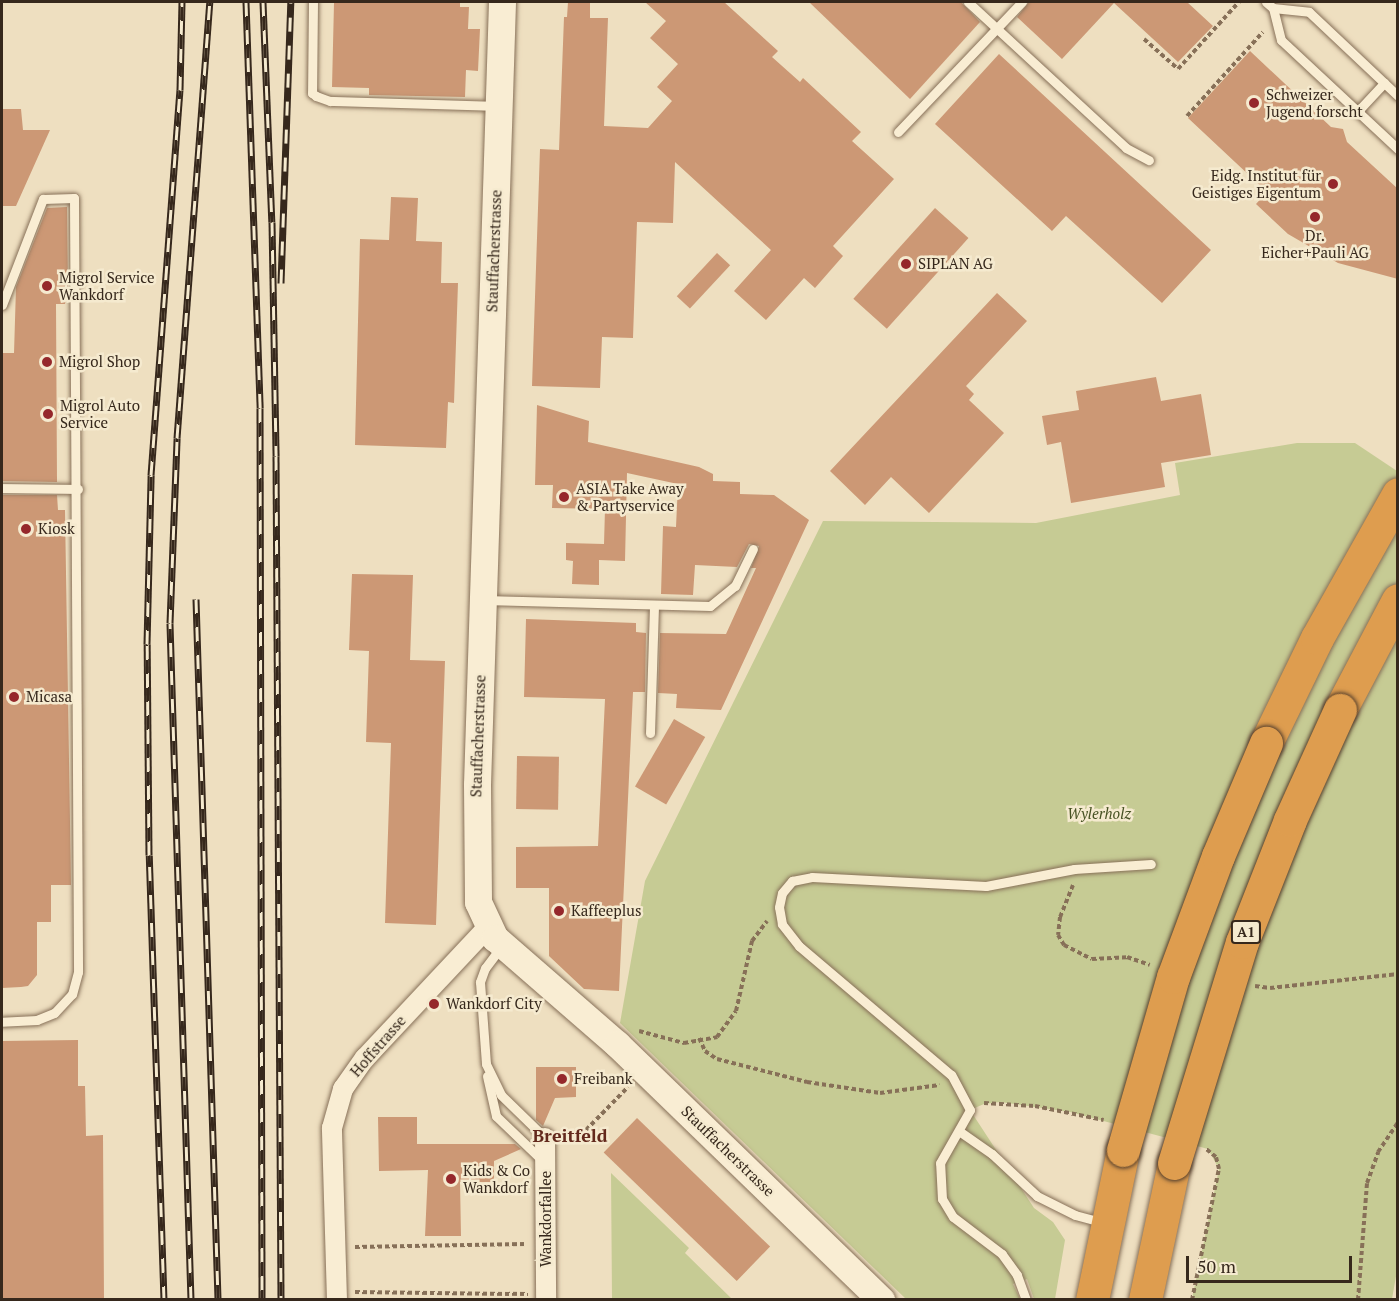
<!DOCTYPE html>
<html>
<head>
<meta charset="utf-8">
<style>
	body { margin:0 }
	#map { position:relative; width:1399px; height:1301px; overflow:hidden; background:#eedfc0; font-family:"PT Serif",serif }
	div>[style] { position:absolute }
	[style*='--x'] { left:calc(var(--x)*1px); top:calc(var(--y)*1px); width:calc(var(--w)*1px); rotate:calc(var(--a)*1deg) }
	.green>* { inset:0; background:#c6cb94 }
	.building>* { inset:0; background:#cc9875; transform-origin:0 0 }
	.path>* { height:4px; margin-top:-2px; transform-origin:0; background:repeating-linear-gradient(90deg,#877058 0 4.5px,transparent 0 7.5px) }
	.roads { filter:drop-shadow(0 0 2px #877058) drop-shadow(0 0 2px #877058) }
	.lane>* { height:9px; margin:-4.5px; padding:0 4.5px; transform-origin:4.5px; border-radius:4.5px; background:#f9edd3 }
	.street>* { height:20px; margin:-10px; padding:0 10px; transform-origin:10px; border-radius:10px; background:#f9edd3 }
	.secondary>* { height:27px; margin:-13.5px; padding:0 13.5px; transform-origin:13.5px; border-radius:13.5px; background:#f9edd3 }
	.highway>* { height:33px; margin:-16.5px; padding:0 16.5px; transform-origin:16.5px; border-radius:16.5px; background:#de9d4f }
	.rail>* { height:7px; margin-top:-3.5px; transform-origin:0; background:repeating-linear-gradient(90deg,#f5eacf 0 14px,#36281c 0 28px); box-sizing:border-box; border-block:2px solid #36281c }
	.bridges { filter:drop-shadow(0 0 2px #543e2c) drop-shadow(0 0 2px #543e2c) }
	.highway-bridge>* { height:33px; margin:-16.5px; padding:0 16.5px; transform-origin:16.5px; border-radius:16.5px; background:#de9d4f }
	.dots>* { width:16px; height:16px; translate:-50% -50%; box-sizing:border-box; border:3px solid #f5eacf; border-radius:50% }
	span { translate:-50% -50%; white-space:nowrap; text-align:center; line-height:1.15; -webkit-text-stroke:5px #f5eacf; paint-order:stroke }
	.shield-label span { padding:2px 4px; background:#f5eacf; border:2px solid; border-radius:4px; -webkit-text-stroke-width:0 }
	.shield-label { font-size:14px; color:#36281c; font-weight:700 }
	.poi-label { font-size:15px; color:#36281c }
	.left { translate:0 -50%; text-align:left }
	.right { translate:-100% -50%; text-align:right }
	.street-label { font-size:15px; color:#36281c }
	.park-label { font-size:15px; color:#475223; font-style:italic }
	.quarter-label { font-size:18px; color:#63291c; font-weight:700 }
	.frame { position:absolute; inset:0; border:3px solid #36281c; pointer-events:none }
	.scale { position:absolute; left:1186px; top:1256px; width:166px; height:27px; box-sizing:border-box; border:3px solid #36281c; border-top:0; padding-left:8px; font-size:18px; line-height:21px; white-space:nowrap; color:#36281c; -webkit-text-stroke:4px #f5eacf; paint-order:stroke }
</style>
</head>
<body>
<div id="map">
	<div class="green">
		<div style="clip-path:polygon(1297px 443px,1355px 443px,1397px 471px,1398px 1265px,1392px 1299px,1192px 1299px,1219px 1169px,1208px 1149px,1070px 1112px,1000px 1102px,984px 1104px,970px 1110px,1034px 1208px,1053px 1222px,1065px 1240px,1055px 1299px,1034px 1299px,1027px 1279px,1013px 1284px,1020px 1299px,906px 1299px,620px 1023px,645px 881px,823px 521px,1036px 523px,1180px 495px,1175px 463px)"></div>
		<div style="clip-path:polygon(611px 1173px,689px 1248px,685px 1253px,732px 1299px,612px 1299px)"></div>
	</div>
	<div class="building">
		<div style="clip-path:polygon(460px 2px,460px 7px,469px 7px,468px 29px,480px 29px,478px 71px,466px 70px,465px 97px,369px 95px,369px 88px,332px 87px,334px 3px)"></div>
		<div style="clip-path:polygon(568px 2px,590px 2px,590px 18px,608px 18px,604px 126px,648px 128px,672px 101px,657px 87px,678px 64px,650px 38px,666px 21px,645px 2px,724px 2px,778px 51px,772px 57px,800px 82px,803px 78px,861px 132px,852px 141px,894px 179px,833px 246px,843px 256px,815px 288px,804px 278px,766px 320px,734px 291px,771px 250px,675px 162px,673px 223px,637px 222px,633px 338px,602px 337px,600px 388px,532px 386px,540px 149px,559px 150px,564px 17px,567px 17px)"></div>
		<div style="clip-path:polygon(809px 2px,961px 2px,980px 22px,910px 99px)"></div>
		<div style="clip-path:polygon(1029px 2px,1187px 2px,1213px 26px,1178px 62px,1114px 3px,1062px 59px,1017px 17px)"></div>
		<div style="clip-path:polygon(1250px 51px,1331px 127px,1343px 129px,1347px 142px,1398px 189px,1398px 279px,1338px 263px,1288px 234px,1256px 204px,1267px 192px,1188px 118px)"></div>
		<div style="clip-path:polygon(999px 54px,1211px 250px,1162px 303px,1066px 216px,1052px 231px,935px 124px)"></div>
		<div style="clip-path:polygon(2px 109px,21px 109px,23px 130px,50px 130px,16px 206px,2px 206px)"></div>
		<div style="clip-path:polygon(391px 197px,418px 198px,416px 241px,442px 242px,441px 283px,458px 283px,454px 403px,448px 402px,446px 448px,355px 445px,360px 239px,389px 240px)"></div>
		<div style="clip-path:polygon(67px 207px,68px 286px,65px 304px,56px 304px,57px 482px,2px 481px,2px 353px,14px 353px,16px 287px,47px 208px)"></div>
		<div style="left:935px;top:208px;width:45px;height:122px;rotate:42deg"></div>
		<div style="left:717px;top:253px;width:18px;height:59px;rotate:43deg"></div>
		<div style="clip-path:polygon(997px 293px,1027px 321px,966px 386px,974px 394px,969px 400px,1004px 433px,929px 513px,891px 477px,865px 505px,830px 471px)"></div>
		<div style="clip-path:polygon(1156px 377px,1161px 401px,1201px 394px,1211px 455px,1161px 463px,1165px 487px,1071px 503px,1061px 442px,1047px 445px,1042px 416px,1079px 410px,1076px 391px)"></div>
		<div style="clip-path:polygon(537px 405px,589px 421px,588px 442px,699px 467px,713px 474px,713px 481px,740px 482px,740px 494px,774px 495px,809px 520px,721px 710px,676px 708px,677px 694px,658px 693px,660px 633px,726px 634px,756px 568px,751px 568px,759px 546px,749px 544px,737px 567px,695px 565px,693px 595px,661px 594px,663px 526px,676px 527px,678px 484px,627px 473px,625px 561px,599px 560px,599px 585px,572px 584px,573px 561px,566px 560px,566px 543px,604px 544px,605px 509px,552px 508px,553px 485px,535px 485px)"></div>
		<div style="clip-path:polygon(2px 495px,57px 495px,58px 510px,65px 510px,71px 885px,51px 885px,51px 922px,37px 922px,37px 975px,28px 986px,21px 987px,2px 988px)"></div>
		<div style="clip-path:polygon(352px 574px,413px 575px,410px 660px,445px 661px,436px 925px,385px 923px,391px 743px,366px 742px,369px 651px,349px 650px)"></div>
		<div style="clip-path:polygon(526px 619px,636px 623px,636px 632px,646px 633px,645px 692px,633px 692px,619px 991px,584px 989px,549px 956px,549px 888px,516px 888px,516px 847px,598px 846px,605px 699px,524px 697px)"></div>
		<div style="left:674px;top:719px;width:36px;height:78px;rotate:30deg"></div>
		<div style="left:517px;top:756px;width:42px;height:53px;rotate:1deg"></div>
		<div style="clip-path:polygon(78px 1040px,78px 1086px,85px 1086px,86px 1136px,103px 1135px,104px 1299px,2px 1299px,2px 1041px)"></div>
		<div style="clip-path:polygon(536px 1067px,576px 1067px,576px 1097px,555px 1098px,543px 1126px,536px 1120px)"></div>
		<div style="clip-path:polygon(378px 1117px,417px 1117px,417px 1144px,515px 1144px,521px 1149px,494px 1161px,494px 1182px,460px 1182px,461px 1236px,425px 1236px,428px 1170px,379px 1171px)"></div>
		<div style="left:637px;top:1118px;width:185px;height:48px;rotate:44deg"></div>
	</div>
	<div class="path">
		<div style="--x:1144;--y:39;--w:45;--a:41.4"></div>
		<div style="--x:1178;--y:69;--w:91;--a:-47.7"></div>
		<div style="--x:1187;--y:116;--w:113;--a:-47.9"></div>
		<div style="--x:1073;--y:885;--w:35;--a:112"></div>
		<div style="--x:1060;--y:917;--w:18;--a:96"></div>
		<div style="--x:1058;--y:935;--w:12;--a:59"></div>
		<div style="--x:1064;--y:945;--w:31;--a:27"></div>
		<div style="--x:1092;--y:959;--w:35;--a:-3"></div>
		<div style="--x:1127;--y:957;--w:24;--a:19"></div>
		<div style="--x:1255;--y:986;--w:15;--a:8"></div>
		<div style="--x:1270;--y:988;--w:129;--a:-6.2"></div>
		<div style="--x:639;--y:1031;--w:47;--a:14.9"></div>
		<div style="--x:684;--y:1043;--w:34;--a:-10"></div>
		<div style="--x:717;--y:1037;--w:32;--a:-54"></div>
		<div style="--x:736;--y:1011;--w:72;--a:-77.1"></div>
		<div style="--x:752;--y:941;--w:25;--a:-53"></div>
		<div style="--x:699;--y:1038;--w:14;--a:65"></div>
		<div style="--x:705;--y:1051;--w:14;--a:34"></div>
		<div style="--x:717;--y:1059;--w:93;--a:14.3"></div>
		<div style="--x:807;--y:1082;--w:74;--a:8.6"></div>
		<div style="--x:880;--y:1093;--w:60;--a:-7.7"></div>
		<div style="--x:984;--y:1103;--w:51;--a:3.4"></div>
		<div style="--x:1035;--y:1106;--w:70;--a:11.5"></div>
		<div style="--x:564;--y:1134;--w:22;--a:-10"></div>
		<div style="--x:586;--y:1130;--w:60;--a:-45.7"></div>
		<div style="--x:355;--y:1247;--w:172;--a:-1"></div>
		<div style="--x:355;--y:1292;--w:173;--a:0.7"></div>
		<div style="--x:1192;--y:1300;--w:134;--a:-78.4"></div>
		<div style="--x:1219;--y:1169;--w:12;--a:-104"></div>
		<div style="--x:1216;--y:1157;--w:13;--a:-141"></div>
		<div style="--x:1358;--y:1300;--w:117;--a:-85.6"></div>
		<div style="--x:1367;--y:1183;--w:33;--a:-70"></div>
		<div style="--x:1378;--y:1152;--w:36;--a:-56"></div>
	</div>
	<div class="roads">
		<div class="lane">
			<div style="--x:313;--y:2;--w:91;--a:90.6"></div>
			<div style="--x:312;--y:93;--w:5;--a:37"></div>
			<div style="--x:316;--y:96;--w:15;--a:20"></div>
			<div style="--x:330;--y:101;--w:165;--a:1.7"></div>
			<div style="--x:968;--y:2;--w:215;--a:42.7"></div>
			<div style="--x:1126;--y:148;--w:26;--a:28"></div>
			<div style="--x:1266;--y:2;--w:9;--a:41"></div>
			<div style="--x:1273;--y:8;--w:33;--a:76"></div>
			<div style="--x:1281;--y:40;--w:160;--a:43"></div>
			<div style="--x:1273;--y:8;--w:36;--a:6"></div>
			<div style="--x:1309;--y:12;--w:122;--a:43.3"></div>
			<div style="--x:1357;--y:112;--w:40;--a:-47"></div>
			<div style="--x:898;--y:132;--w:180;--a:-46.4"></div>
			<div style="--x:2;--y:305;--w:114;--a:-68.9"></div>
			<div style="--x:43;--y:199;--w:31;--a:-2"></div>
			<div style="--x:74;--y:198;--w:774;--a:89.7"></div>
			<div style="--x:78;--y:972;--w:23;--a:105"></div>
			<div style="--x:72;--y:994;--w:26;--a:133"></div>
			<div style="--x:54;--y:1013;--w:18;--a:158"></div>
			<div style="--x:37;--y:1020;--w:35;--a:177"></div>
			<div style="--x:2;--y:488;--w:76;--a:0.8"></div>
			<div style="--x:484;--y:600;--w:226;--a:1.5"></div>
			<div style="--x:710;--y:606;--w:32;--a:-39"></div>
			<div style="--x:735;--y:586;--w:41;--a:-64.1"></div>
			<div style="--x:650;--y:733;--w:128;--a:-88.2"></div>
			<div style="--x:501;--y:947;--w:26;--a:127"></div>
			<div style="--x:485;--y:968;--w:15;--a:110"></div>
			<div style="--x:480;--y:982;--w:82;--a:85.8"></div>
			<div style="--x:486;--y:1064;--w:34;--a:64"></div>
			<div style="--x:501;--y:1095;--w:62;--a:44.3"></div>
			<div style="--x:487;--y:1076;--w:41;--a:77.3"></div>
			<div style="--x:496;--y:1116;--w:65;--a:43.8"></div>
			<div style="--x:959;--y:1131;--w:40;--a:34.9"></div>
			<div style="--x:992;--y:1154;--w:62;--a:43"></div>
			<div style="--x:1037;--y:1196;--w:42;--a:26.6"></div>
			<div style="--x:1075;--y:1215;--w:28;--a:15"></div>
			<div style="--x:1026;--y:1300;--w:27;--a:-110"></div>
			<div style="--x:1017;--y:1275;--w:26;--a:-126"></div>
			<div style="--x:1002;--y:1254;--w:61;--a:-142.9"></div>
			<div style="--x:953;--y:1217;--w:21;--a:-121"></div>
			<div style="--x:942;--y:1199;--w:36;--a:-93"></div>
			<div style="--x:940;--y:1163;--w:61;--a:-60.5"></div>
			<div style="--x:970;--y:1110;--w:40;--a:-118"></div>
			<div style="--x:951;--y:1075;--w:199;--a:-139.7"></div>
			<div style="--x:799;--y:946;--w:28;--a:-128"></div>
			<div style="--x:782;--y:924;--w:17;--a:-100"></div>
			<div style="--x:779;--y:907;--w:14;--a:-78"></div>
			<div style="--x:782;--y:893;--w:16;--a:-50"></div>
			<div style="--x:792;--y:881;--w:20;--a:-11"></div>
			<div style="--x:812;--y:877;--w:174;--a:3"></div>
			<div style="--x:986;--y:886;--w:90;--a:-10.9"></div>
			<div style="--x:1074;--y:869;--w:77;--a:-3.7"></div>
		</div>
		<div class="street">
			<div style="--x:545;--y:1138;--w:162;--a:89.6"></div>
			<div style="--x:337;--y:1300;--w:172;--a:-91.7"></div>
			<div style="--x:332;--y:1128;--w:41;--a:-74.2"></div>
			<div style="--x:343;--y:1089;--w:38;--a:-55"></div>
			<div style="--x:365;--y:1058;--w:178;--a:-46.8"></div>
		</div>
		<div class="secondary">
			<div style="--x:502;--y:2;--w:783;--a:91.83"></div>
			<div style="--x:477;--y:785;--w:117;--a:89.5"></div>
			<div style="--x:478;--y:902;--w:40;--a:65"></div>
			<div style="--x:495;--y:938;--w:162;--a:41"></div>
			<div style="--x:617;--y:1044;--w:368;--a:44.1"></div>
		</div>
		<div class="highway">
			<div style="--x:1340;--y:710;--w:124;--a:-62.2"></div>
			<div style="--x:1266;--y:743;--w:117;--a:-64.1"></div>
			<div style="--x:1317;--y:638;--w:165;--a:-60.6"></div>
			<div style="--x:1092;--y:1300;--w:153;--a:-78.3"></div>
			<div style="--x:1145;--y:1300;--w:140;--a:-78"></div>
		</div>
	</div>
	<div class="rail">
		<div style="--x:246;--y:2;--w:406;--a:88"></div>
		<div style="--x:260;--y:408;--w:892;--a:89.87"></div>
		<div style="--x:263;--y:2;--w:220;--a:87.7"></div>
		<div style="--x:272;--y:222;--w:234;--a:89"></div>
		<div style="--x:276;--y:456;--w:844;--a:89.66"></div>
		<div style="--x:281;--y:283;--w:281;--a:-88"></div>
		<div style="--x:196;--y:599;--w:701;--a:88.2"></div>
		<div style="--x:164;--y:1300;--w:445;--a:-91.9"></div>
		<div style="--x:149;--y:855;--w:211;--a:-90.5"></div>
		<div style="--x:147;--y:644;--w:169;--a:-88.6"></div>
		<div style="--x:151;--y:475;--w:386;--a:-85.7"></div>
		<div style="--x:180;--y:90;--w:88;--a:-88.7"></div>
		<div style="--x:191;--y:1300;--w:677;--a:-91.78"></div>
		<div style="--x:170;--y:623;--w:185;--a:-87.8"></div>
		<div style="--x:177;--y:438;--w:437;--a:-85.7"></div>
	</div>
	<div class="bridges">
		<div class="highway-bridge">
			<div style="--x:1123;--y:1150;--w:180;--a:-73.9"></div>
			<div style="--x:1173;--y:977;--w:129;--a:-69.6"></div>
			<div style="--x:1218;--y:856;--w:123;--a:-67"></div>
			<div style="--x:1174;--y:1163;--w:231;--a:-72.9"></div>
			<div style="--x:1242;--y:942;--w:131;--a:-68.5"></div>
			<div style="--x:1290;--y:820;--w:121;--a:-65.6"></div>
		</div>
	</div>
	<div class="dots">
		<div style="left:1254px;top:103px;background:#95282b"></div>
		<div style="left:1333px;top:184px;background:#95282b"></div>
		<div style="left:1315px;top:217px;background:#95282b"></div>
		<div style="left:906px;top:264px;background:#95282b"></div>
		<div style="left:47px;top:286px;background:#95282b"></div>
		<div style="left:47px;top:362px;background:#95282b"></div>
		<div style="left:48px;top:414px;background:#95282b"></div>
		<div style="left:564px;top:497px;background:#95282b"></div>
		<div style="left:26px;top:529px;background:#95282b"></div>
		<div style="left:14px;top:697px;background:#95282b"></div>
		<div style="left:559px;top:911px;background:#95282b"></div>
		<div style="left:434px;top:1004px;background:#95282b"></div>
		<div style="left:562px;top:1079px;background:#95282b"></div>
		<div style="left:451px;top:1179px;background:#95282b"></div>
	</div>
	<div class="shield-label">
		<span style="left:1246px;top:932px">A1</span>
	</div>
	<div class="poi-label">
		<span class="left" style="left:1266px;top:103px">Schweizer<br>Jugend forscht</span>
		<span class="right" style="left:1321px;top:184px">Eidg. Institut für<br>Geistiges Eigentum</span>
		<span style="left:1315px;top:244px">Dr.<br>Eicher+Pauli AG</span>
		<span class="left" style="left:918px;top:264px">SIPLAN AG</span>
		<span class="left" style="left:59px;top:286px">Migrol Service<br>Wankdorf</span>
		<span class="left" style="left:59px;top:362px">Migrol Shop</span>
		<span class="left" style="left:60px;top:414px">Migrol Auto<br>Service</span>
		<span class="left" style="left:576px;top:497px">ASIA Take Away<br>&amp; Partyservice</span>
		<span class="left" style="left:38px;top:529px">Kiosk</span>
		<span class="left" style="left:26px;top:697px">Micasa</span>
		<span class="left" style="left:571px;top:911px">Kaffeeplus</span>
		<span class="left" style="left:446px;top:1004px">Wankdorf City</span>
		<span class="left" style="left:574px;top:1079px">Freibank</span>
		<span class="left" style="left:463px;top:1179px">Kids &amp; Co<br>Wankdorf</span>
	</div>
	<div class="street-label">
		<span style="left:494px;top:251px;rotate:-88deg">Stauffacherstrasse</span>
		<span style="left:478px;top:736px;rotate:-88deg">Stauffacherstrasse</span>
		<span style="left:378px;top:1046px;rotate:-49deg">Hoffstrasse</span>
		<span style="left:728px;top:1151px;rotate:44deg">Stauffacherstrasse</span>
		<span style="left:546px;top:1219px;rotate:-90deg">Wankdorfallee</span>
	</div>
	<div class="park-label">
		<span style="left:1099px;top:814px">Wylerholz</span>
	</div>
	<div class="quarter-label">
		<span style="left:570px;top:1135px">Breitfeld</span>
	</div>
	<div class="frame"></div>
	<div class="scale">50 m</div>
</div>
</body>
</html>
